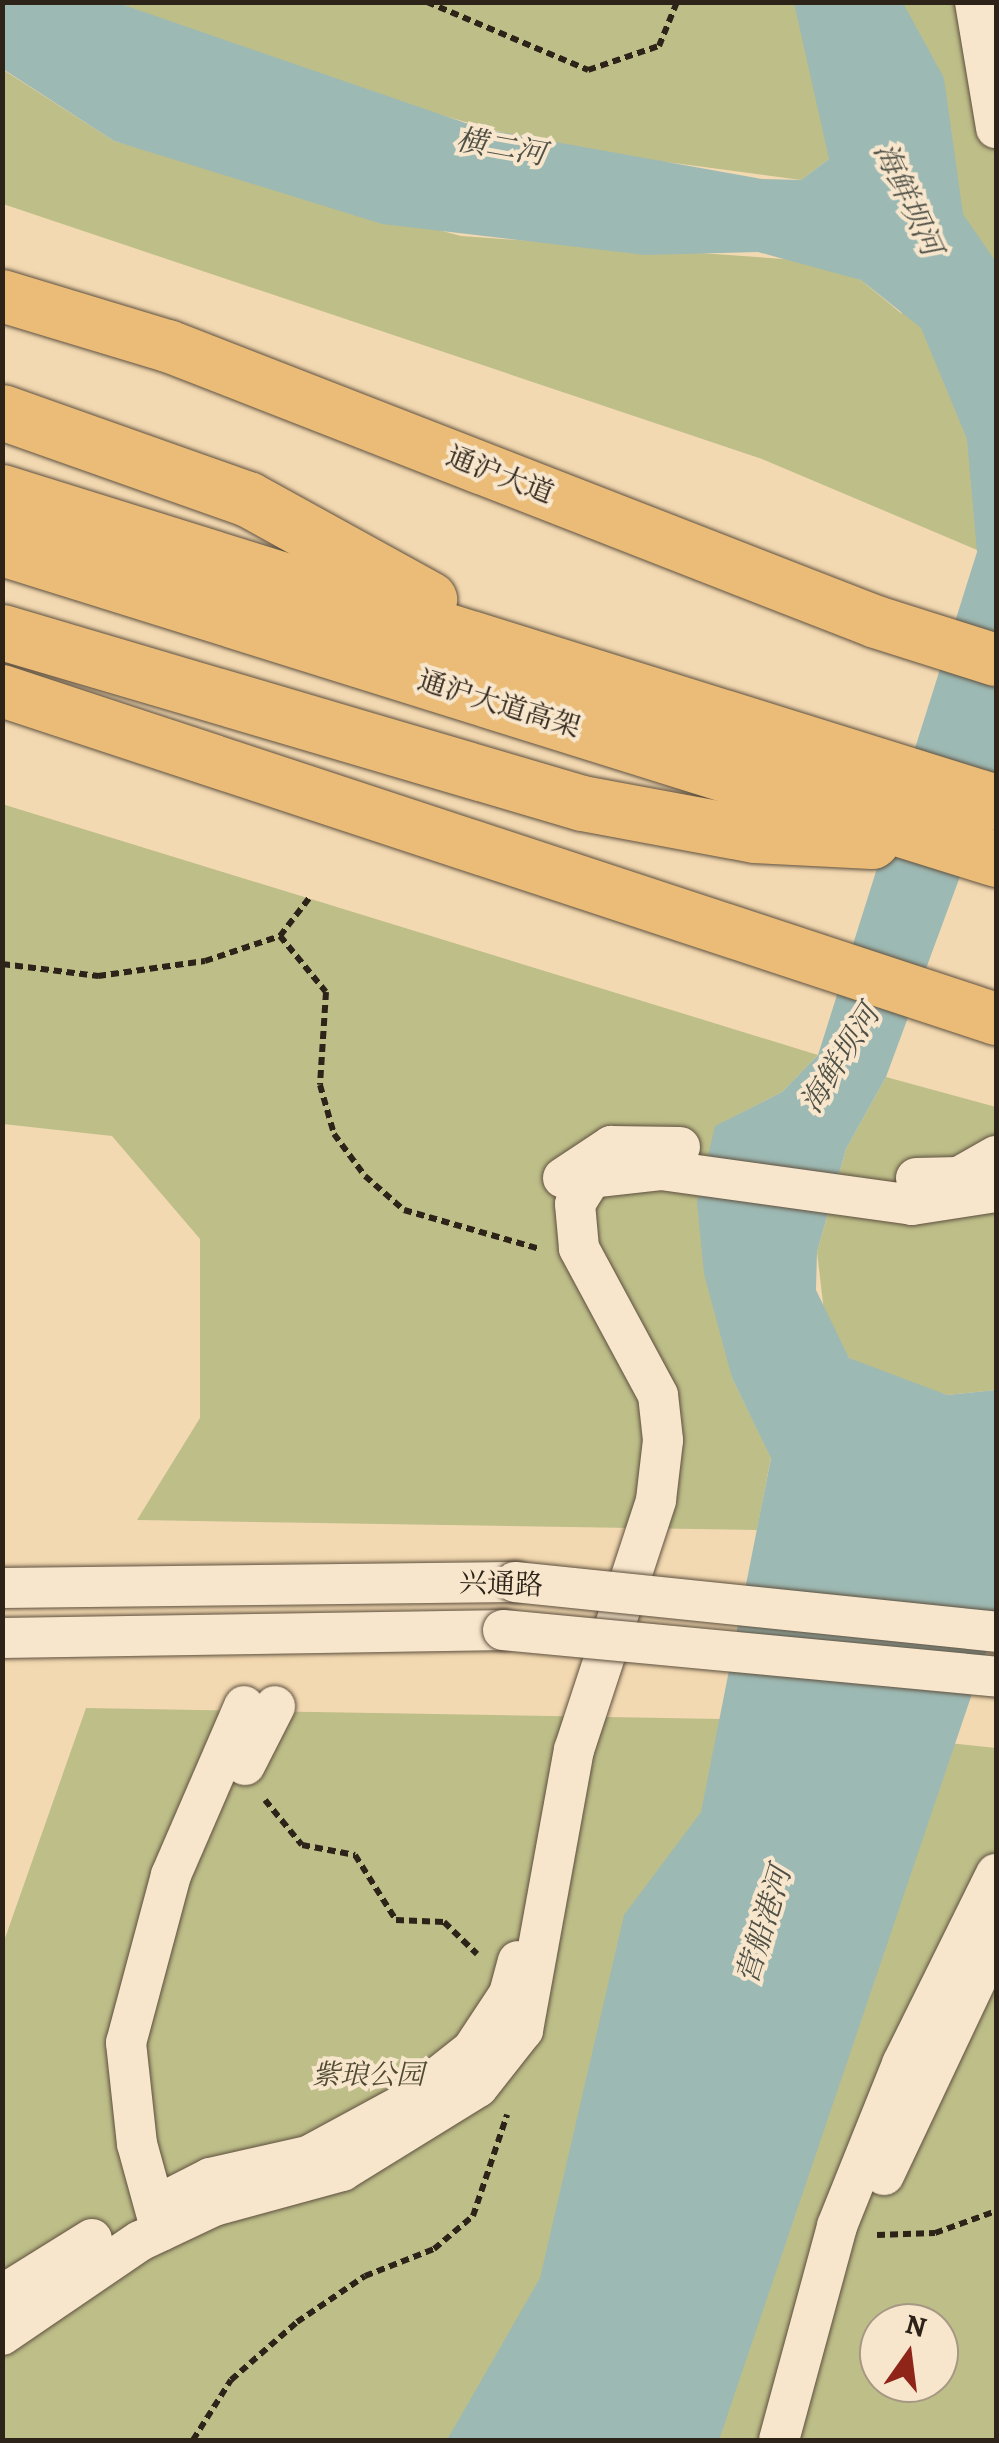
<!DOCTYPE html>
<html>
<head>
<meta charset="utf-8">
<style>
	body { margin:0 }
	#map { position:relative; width:999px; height:2443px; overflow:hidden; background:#f3d9b1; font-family:Alegreya,"Noto Serif SC",serif }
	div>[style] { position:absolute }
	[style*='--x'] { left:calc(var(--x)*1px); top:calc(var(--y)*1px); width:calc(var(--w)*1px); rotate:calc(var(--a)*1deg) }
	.green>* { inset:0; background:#bebe89 }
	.water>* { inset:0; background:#9db9b3 }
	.path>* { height:6px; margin-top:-3px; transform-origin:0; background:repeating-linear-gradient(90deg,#2d2319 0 8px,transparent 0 13px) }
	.roads { filter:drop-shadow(0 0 2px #5e503f) drop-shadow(0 0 2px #5e503f) }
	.minor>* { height:40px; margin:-20px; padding:0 20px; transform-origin:20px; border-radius:20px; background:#f7e6cc }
	.major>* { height:52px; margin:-26px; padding:0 26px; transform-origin:26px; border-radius:26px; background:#eabc78 }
	.highway>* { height:55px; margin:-27.5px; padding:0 27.5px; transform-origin:27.5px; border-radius:27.5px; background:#eabc78 }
	.bridges { filter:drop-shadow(0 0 2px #5e503f) drop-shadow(0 0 2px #5e503f) }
	.minor-bridge>* { height:40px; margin:-20px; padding:0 20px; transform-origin:20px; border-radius:20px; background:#f7e6cc }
	span { translate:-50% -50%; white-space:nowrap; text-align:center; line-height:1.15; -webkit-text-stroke:8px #f7e6cc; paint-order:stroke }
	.street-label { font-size:28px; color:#2d2319 }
	.park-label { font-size:28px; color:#514a35; font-style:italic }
	.water-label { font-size:30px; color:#4f5047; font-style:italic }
	.frame { position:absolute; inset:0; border:5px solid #2d2319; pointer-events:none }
	.north { position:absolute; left:859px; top:2303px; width:100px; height:100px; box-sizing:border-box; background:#f7e6cc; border:2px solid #a69884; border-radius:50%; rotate:14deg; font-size:28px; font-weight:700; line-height:40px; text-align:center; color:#2d2319 }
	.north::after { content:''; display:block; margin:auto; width:35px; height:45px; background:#8f2418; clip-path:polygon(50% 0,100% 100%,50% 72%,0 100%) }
</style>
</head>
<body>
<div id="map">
	<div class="green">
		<div style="clip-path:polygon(118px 3px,996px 3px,996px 558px,762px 459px,3px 204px,2px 69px,114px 141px,241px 177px,461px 236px,813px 261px,861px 280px,902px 314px,830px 132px,829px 159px,801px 180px,554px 147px,363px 93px)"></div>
		<div style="clip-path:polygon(2px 804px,818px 1055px,782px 1092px,716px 1126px,732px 1378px,771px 1457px,757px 1530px,137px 1520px,200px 1418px,200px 1239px,112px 1136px,3px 1124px)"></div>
		<div style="clip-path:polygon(886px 1077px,996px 1107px,996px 1390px,947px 1395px,904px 1382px,849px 1358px,825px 1320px,817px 1252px,846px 1149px)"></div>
		<div style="clip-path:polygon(evenodd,86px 1708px,721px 1719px,996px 1748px,996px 2440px,3px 2440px,3px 1944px,86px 1708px,879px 2323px,939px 2323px,939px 2383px,879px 2383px,879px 2323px)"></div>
	</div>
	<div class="water">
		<div style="clip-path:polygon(2px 3px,118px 3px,483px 129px,762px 179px,801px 180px,829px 159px,794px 3px,903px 3px,944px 78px,963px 214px,996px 262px,996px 779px,886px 1077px,846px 1149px,817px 1252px,816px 1290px,849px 1358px,947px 1395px,996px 1390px,996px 1623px,719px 2440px,447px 2440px,540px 2278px,624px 1915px,701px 1812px,771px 1458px,732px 1378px,704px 1274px,697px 1202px,715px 1126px,782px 1092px,818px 1055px,977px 552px,967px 439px,921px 328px,861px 280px,758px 252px,645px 255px,382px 224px,114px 141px,3px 69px)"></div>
	</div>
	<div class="path">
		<div style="--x:427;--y:2;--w:175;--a:22.9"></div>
		<div style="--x:588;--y:70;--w:75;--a:-18.7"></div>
		<div style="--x:659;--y:46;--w:48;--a:-67.8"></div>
		<div style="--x:280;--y:936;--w:72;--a:50.6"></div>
		<div style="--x:326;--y:992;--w:93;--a:93.7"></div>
		<div style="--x:320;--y:1085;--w:51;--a:74.1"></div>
		<div style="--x:334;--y:1134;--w:52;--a:53.6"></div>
		<div style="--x:365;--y:1176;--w:52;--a:41.1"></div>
		<div style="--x:404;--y:1210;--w:141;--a:16"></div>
		<div style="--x:2;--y:964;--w:97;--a:7.1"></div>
		<div style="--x:98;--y:976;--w:108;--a:-8"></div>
		<div style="--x:205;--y:961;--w:79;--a:-18.4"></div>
		<div style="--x:280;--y:936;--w:49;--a:-52.4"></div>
		<div style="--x:265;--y:1800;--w:58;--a:50.6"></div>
		<div style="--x:302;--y:1845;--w:54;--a:10.7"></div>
		<div style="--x:355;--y:1855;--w:77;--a:57.8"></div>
		<div style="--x:396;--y:1920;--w:48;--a:2.4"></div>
		<div style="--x:444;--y:1922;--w:46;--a:44.1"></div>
		<div style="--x:877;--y:2235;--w:58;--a:-2"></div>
		<div style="--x:935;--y:2233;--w:65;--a:-19.8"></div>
		<div style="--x:193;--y:2440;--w:71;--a:-57.7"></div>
		<div style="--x:231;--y:2380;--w:88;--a:-41.3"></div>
		<div style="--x:297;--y:2322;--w:82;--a:-34.1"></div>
		<div style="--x:365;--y:2276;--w:74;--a:-21.4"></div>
		<div style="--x:434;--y:2249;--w:51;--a:-40.2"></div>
		<div style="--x:473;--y:2216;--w:107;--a:-71.4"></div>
	</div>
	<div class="roads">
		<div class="minor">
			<div style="--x:975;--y:2;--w:128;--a:80.5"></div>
			<div style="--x:563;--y:1178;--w:58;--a:-33.7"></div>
			<div style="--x:611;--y:1146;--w:69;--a:0.8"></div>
			<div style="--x:916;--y:1178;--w:43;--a:-1.3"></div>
			<div style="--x:959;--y:1177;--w:43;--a:-29.6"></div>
			<div style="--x:2;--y:1588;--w:513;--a:-0.67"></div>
			<div style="--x:2;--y:1638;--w:501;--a:-0.91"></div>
			<div style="--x:245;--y:1765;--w:66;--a:-63"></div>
			<div style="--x:884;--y:2175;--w:262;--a:-64.7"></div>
			<div style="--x:161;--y:2203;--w:55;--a:-27"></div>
			<div style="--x:210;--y:2178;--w:100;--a:-12.7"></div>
			<div style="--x:308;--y:2156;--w:109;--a:-28.4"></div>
			<div style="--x:404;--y:2104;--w:87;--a:-38.5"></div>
			<div style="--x:472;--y:2050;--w:67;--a:-56.5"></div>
			<div style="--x:509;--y:1994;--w:34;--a:-75"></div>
			<div style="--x:161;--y:2231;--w:90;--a:-105.4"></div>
			<div style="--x:137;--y:2144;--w:102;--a:-96.2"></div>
			<div style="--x:126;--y:2043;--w:174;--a:-75"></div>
			<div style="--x:171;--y:1875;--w:184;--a:-66.6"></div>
			<div style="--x:2;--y:2295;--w:106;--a:-31.9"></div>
			<div style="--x:2;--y:2335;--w:167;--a:-34.3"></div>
			<div style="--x:140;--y:2241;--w:82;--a:-25.3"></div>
			<div style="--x:214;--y:2206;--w:133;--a:-15.3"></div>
			<div style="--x:342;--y:2171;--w:160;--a:-31.7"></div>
			<div style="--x:478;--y:2087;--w:73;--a:-51.7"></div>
			<div style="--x:523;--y:2030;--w:285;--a:-79.7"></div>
			<div style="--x:574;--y:1750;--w:263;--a:-71.8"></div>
			<div style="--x:656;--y:1500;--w:60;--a:-83.3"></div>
			<div style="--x:663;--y:1440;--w:45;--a:-96.3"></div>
			<div style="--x:658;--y:1395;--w:167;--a:-118.3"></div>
			<div style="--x:579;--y:1248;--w:44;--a:-95.2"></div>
			<div style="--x:575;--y:1204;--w:31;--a:-58"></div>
			<div style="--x:591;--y:1178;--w:70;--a:-6.5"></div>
			<div style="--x:661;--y:1170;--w:253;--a:7.9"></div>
			<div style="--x:912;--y:1205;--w:85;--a:-8.8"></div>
			<div style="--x:779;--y:2440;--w:222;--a:-74.8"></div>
			<div style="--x:837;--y:2226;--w:175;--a:-68.1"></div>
			<div style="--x:902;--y:2064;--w:212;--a:-63.7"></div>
		</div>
		<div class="major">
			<div style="--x:2;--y:296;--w:173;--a:16.8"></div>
			<div style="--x:168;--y:346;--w:760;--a:21.3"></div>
			<div style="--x:876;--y:622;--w:126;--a:17.6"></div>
			<div style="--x:2;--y:691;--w:1047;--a:18.26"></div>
		</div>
		<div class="highway">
			<div style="--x:2;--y:412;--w:261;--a:19.5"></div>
			<div style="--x:248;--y:499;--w:207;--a:28.9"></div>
			<div style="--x:2;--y:492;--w:1041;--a:17.32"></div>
			<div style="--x:2;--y:548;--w:1042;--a:17.37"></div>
			<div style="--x:2;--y:632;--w:605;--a:16.43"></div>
			<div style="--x:582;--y:803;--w:175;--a:10.5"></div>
			<div style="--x:754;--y:835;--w:118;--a:2.9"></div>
		</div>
	</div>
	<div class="bridges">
		<div class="minor-bridge">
			<div style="--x:515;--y:1582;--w:484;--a:5.9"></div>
			<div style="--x:503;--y:1630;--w:495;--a:5.4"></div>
		</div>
	</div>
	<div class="street-label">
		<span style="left:500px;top:475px;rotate:21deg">通沪大道</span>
		<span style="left:499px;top:704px;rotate:17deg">通沪大道高架</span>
		<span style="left:501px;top:1584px;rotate:2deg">兴通路</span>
	</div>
	<div class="park-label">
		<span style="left:368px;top:2075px">紫琅公园</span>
	</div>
	<div class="water-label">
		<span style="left:501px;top:147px;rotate:10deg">横二河</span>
		<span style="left:908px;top:199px;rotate:65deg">海鲜坝河</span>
		<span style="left:840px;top:1059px;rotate:-58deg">海鲜坝河</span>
		<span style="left:764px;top:1925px;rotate:-73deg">营船港河</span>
	</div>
	<div class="frame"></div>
	<div class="north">N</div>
</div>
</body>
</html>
